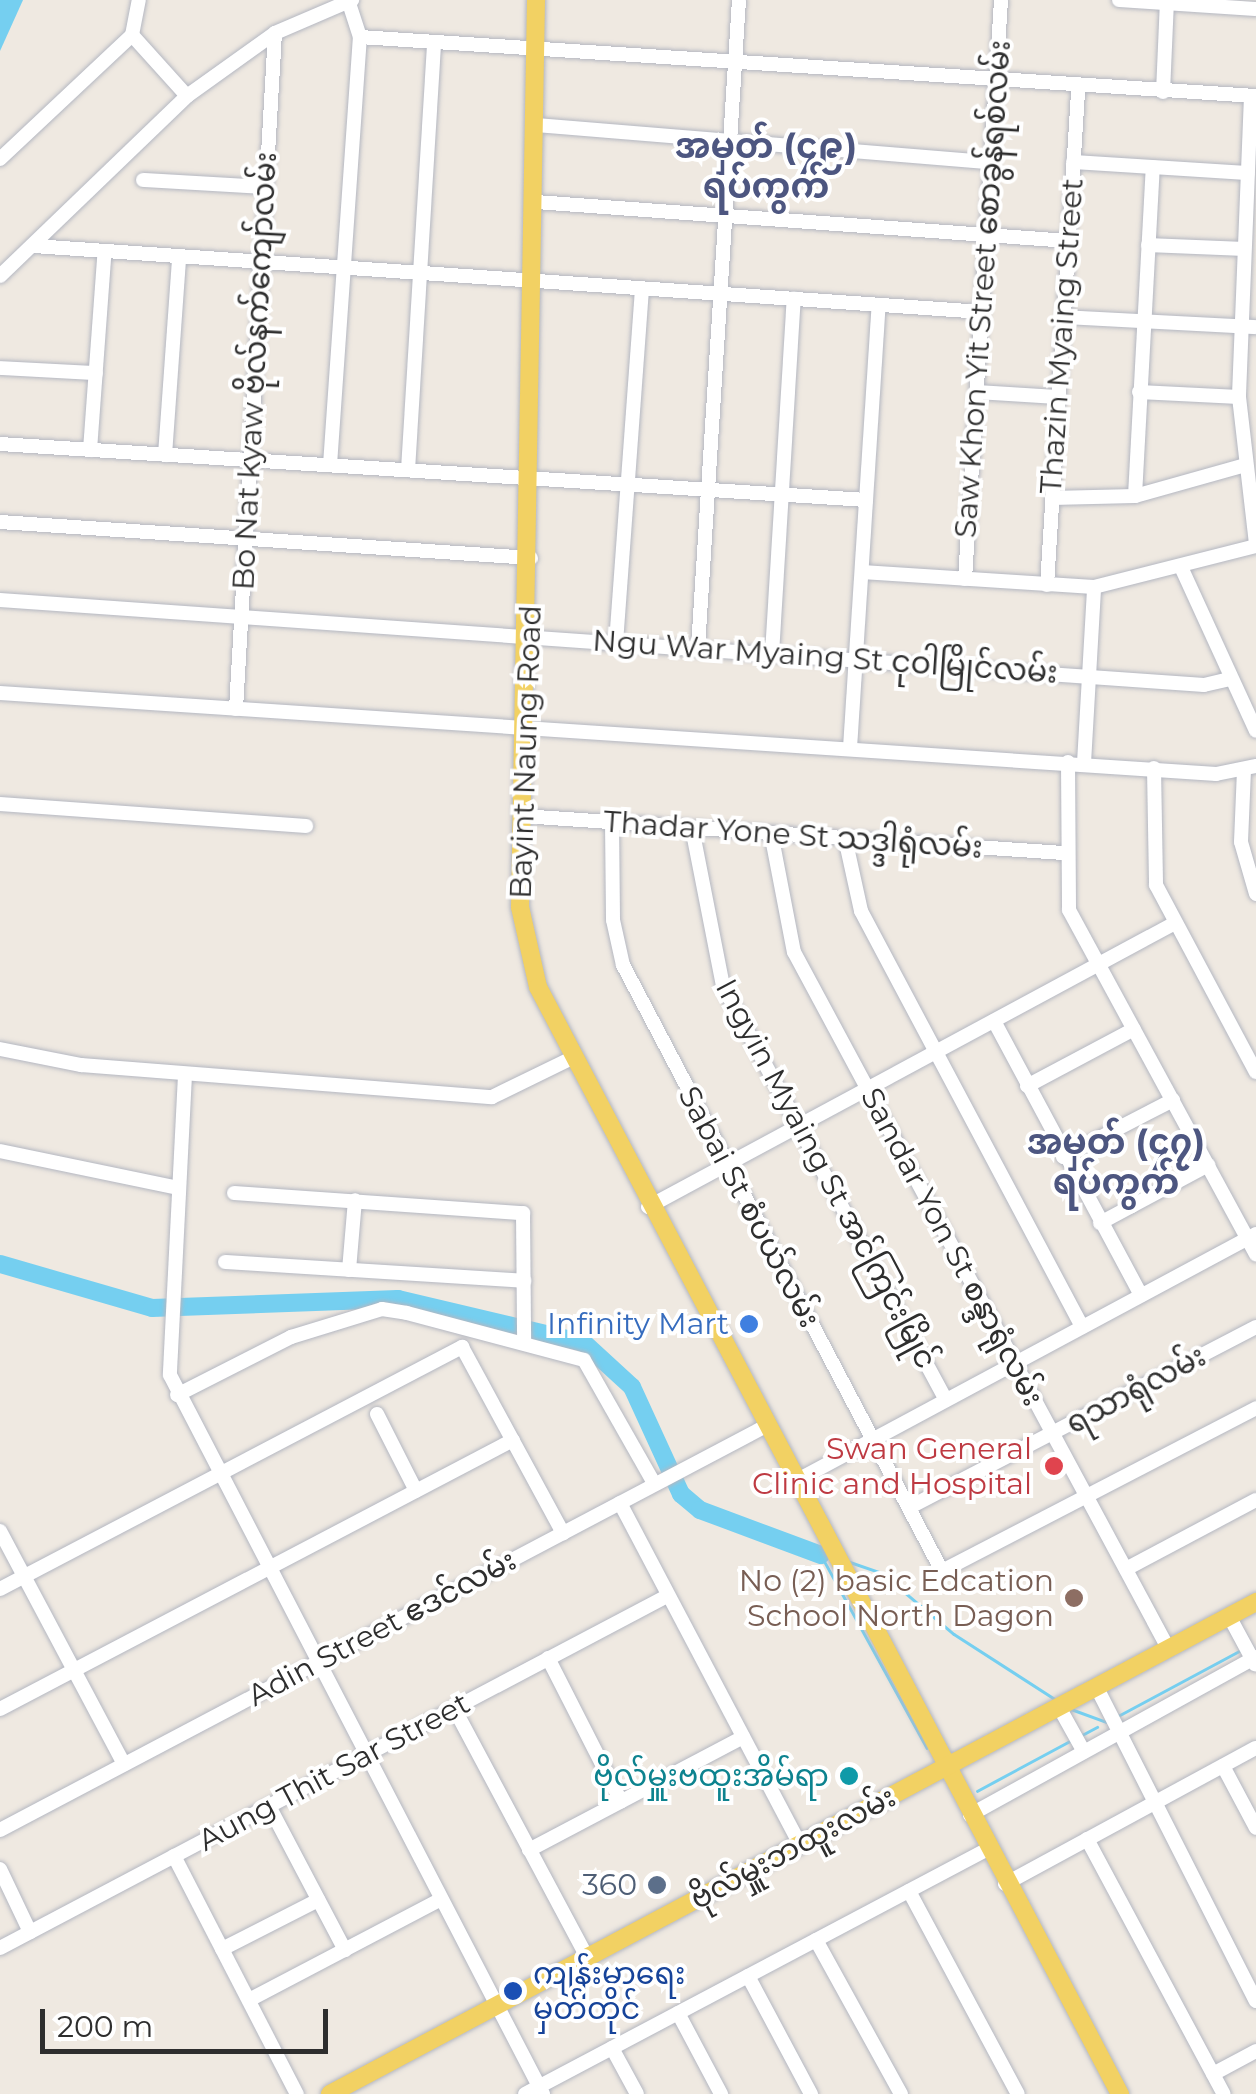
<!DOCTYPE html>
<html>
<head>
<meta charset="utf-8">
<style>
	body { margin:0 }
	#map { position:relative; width:1256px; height:2094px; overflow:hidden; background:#efe9e1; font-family:Montserrat,"Noto Sans Myanmar",sans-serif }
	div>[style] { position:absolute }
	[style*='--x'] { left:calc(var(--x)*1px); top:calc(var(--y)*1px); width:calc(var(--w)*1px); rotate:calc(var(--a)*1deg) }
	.water>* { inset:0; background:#75cff0 }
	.stream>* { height:2.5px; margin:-1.25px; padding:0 1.25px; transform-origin:1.25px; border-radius:1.25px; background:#75cff0 }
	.river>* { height:18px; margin:-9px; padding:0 9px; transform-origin:9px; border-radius:9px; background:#75cff0 }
	.roads { filter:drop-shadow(0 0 2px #b4b7c1) drop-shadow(0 0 2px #b4b7c1) }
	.minor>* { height:14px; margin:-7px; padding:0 7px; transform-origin:7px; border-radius:7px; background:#fff }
	.major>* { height:18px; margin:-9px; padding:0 9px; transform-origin:9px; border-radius:9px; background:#f2d163 }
	.dots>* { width:28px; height:28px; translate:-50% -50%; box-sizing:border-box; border:5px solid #fff; border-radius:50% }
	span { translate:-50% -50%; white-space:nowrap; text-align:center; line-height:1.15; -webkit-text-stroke:8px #fff; paint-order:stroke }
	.street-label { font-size:30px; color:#2e2e2e }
	.shop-label { font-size:30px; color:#366cbe }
	.right { translate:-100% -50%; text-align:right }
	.health-label { font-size:30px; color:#be3a42 }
	.education-label { font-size:30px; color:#785e54 }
	.culture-label { font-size:30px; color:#0d838f }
	.service-label { font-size:30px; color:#4e5e75 }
	.transit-label { font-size:30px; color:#164399 }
	.left { translate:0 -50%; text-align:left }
	.quarter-label { font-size:35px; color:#4d5680; font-weight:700 }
	.scale { position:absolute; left:40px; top:2009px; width:288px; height:45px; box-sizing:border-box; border:5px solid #2e2e2e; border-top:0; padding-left:12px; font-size:30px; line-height:35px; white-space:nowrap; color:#2e2e2e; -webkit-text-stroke:8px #fff; paint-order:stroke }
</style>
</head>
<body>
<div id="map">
	<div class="water">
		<div style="clip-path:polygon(0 0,23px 0,0 51px)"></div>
	</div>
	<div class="stream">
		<div style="--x:821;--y:1555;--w:220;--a:61.2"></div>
		<div style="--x:847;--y:1561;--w:37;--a:19"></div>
		<div style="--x:882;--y:1573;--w:94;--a:40.3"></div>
		<div style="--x:954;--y:1634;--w:120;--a:32.8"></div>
		<div style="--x:1071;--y:1709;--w:37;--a:20"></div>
		<div style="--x:1118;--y:1716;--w:137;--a:-28.2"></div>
		<div style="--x:1082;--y:1735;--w:17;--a:-28"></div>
		<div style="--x:977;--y:1791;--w:106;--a:-28.3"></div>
	</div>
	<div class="river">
		<div style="--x:0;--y:1264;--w:158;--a:16.1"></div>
		<div style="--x:152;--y:1308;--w:246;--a:-2.1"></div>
		<div style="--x:398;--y:1299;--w:191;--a:13.3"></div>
		<div style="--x:584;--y:1343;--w:65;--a:42.5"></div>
		<div style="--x:632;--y:1387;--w:118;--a:65.4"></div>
		<div style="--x:681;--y:1494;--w:25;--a:40"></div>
		<div style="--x:700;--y:1510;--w:129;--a:20.4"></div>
	</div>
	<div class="roads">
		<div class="minor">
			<div style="--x:1119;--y:0;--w:137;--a:3.8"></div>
			<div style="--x:132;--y:35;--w:82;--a:48"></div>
			<div style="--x:360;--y:37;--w:898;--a:3.77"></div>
			<div style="--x:1163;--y:92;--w:92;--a:-87.5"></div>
			<div style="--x:1251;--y:96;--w:301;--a:92.3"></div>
			<div style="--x:1239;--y:397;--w:149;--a:83.4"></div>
			<div style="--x:537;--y:125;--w:456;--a:4.7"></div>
			<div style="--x:0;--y:159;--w:181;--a:-43.2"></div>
			<div style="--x:132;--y:35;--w:36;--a:-79"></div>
			<div style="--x:1073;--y:162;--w:175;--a:3.6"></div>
			<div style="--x:143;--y:180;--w:123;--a:3.3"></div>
			<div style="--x:536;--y:202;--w:533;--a:4.19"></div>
			<div style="--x:1148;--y:245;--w:96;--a:2.4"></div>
			<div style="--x:34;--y:246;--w:950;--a:3.98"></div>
			<div style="--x:0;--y:276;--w:260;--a:-43.9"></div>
			<div style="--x:187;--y:96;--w:108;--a:-35.6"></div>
			<div style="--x:275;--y:33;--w:84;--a:-23.2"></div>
			<div style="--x:1063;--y:317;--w:193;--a:3"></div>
			<div style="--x:0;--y:368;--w:96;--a:3"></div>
			<div style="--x:977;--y:392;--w:80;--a:3.6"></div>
			<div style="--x:1139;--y:392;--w:100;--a:2.9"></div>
			<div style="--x:0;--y:444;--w:868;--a:3.7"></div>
			<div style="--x:90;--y:450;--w:193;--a:-85.8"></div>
			<div style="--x:165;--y:455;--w:194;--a:-85.9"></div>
			<div style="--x:330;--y:465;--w:429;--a:-86"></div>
			<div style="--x:360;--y:37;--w:39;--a:-108"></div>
			<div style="--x:408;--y:470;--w:428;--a:-86.5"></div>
			<div style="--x:1135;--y:496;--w:329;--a:-86.9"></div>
			<div style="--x:1052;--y:498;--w:83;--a:-1.4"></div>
			<div style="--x:1135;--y:496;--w:111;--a:-15.7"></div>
			<div style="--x:0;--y:522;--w:532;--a:3.88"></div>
			<div style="--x:1181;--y:567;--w:180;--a:65.4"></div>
			<div style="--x:862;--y:572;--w:232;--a:3.7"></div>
			<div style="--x:1094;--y:587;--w:167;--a:-14.2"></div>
			<div style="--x:965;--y:579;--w:580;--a:-86.44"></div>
			<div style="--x:1047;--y:585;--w:499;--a:-86.4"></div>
			<div style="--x:0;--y:600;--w:1207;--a:4.04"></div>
			<div style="--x:1204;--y:685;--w:27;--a:-13"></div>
			<div style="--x:616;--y:643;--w:355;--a:-85.8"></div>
			<div style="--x:698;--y:648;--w:649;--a:-86.38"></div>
			<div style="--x:772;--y:654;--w:356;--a:-86.5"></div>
			<div style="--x:0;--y:693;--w:1219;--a:3.81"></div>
			<div style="--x:1216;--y:774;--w:41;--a:-11.3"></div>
			<div style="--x:236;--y:709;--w:677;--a:-86.7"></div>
			<div style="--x:850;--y:748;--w:444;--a:-86.3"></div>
			<div style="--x:1068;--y:762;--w:148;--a:89.6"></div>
			<div style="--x:1069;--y:910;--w:392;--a:61.5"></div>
			<div style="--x:1084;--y:763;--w:176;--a:-86.7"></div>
			<div style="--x:1154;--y:768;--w:117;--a:89"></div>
			<div style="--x:1156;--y:885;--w:212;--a:61.9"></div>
			<div style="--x:1244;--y:770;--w:72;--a:92.4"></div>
			<div style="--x:1241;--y:842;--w:54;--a:73.9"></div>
			<div style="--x:0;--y:804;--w:307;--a:4.1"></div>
			<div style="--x:522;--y:816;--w:543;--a:3.91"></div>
			<div style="--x:612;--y:822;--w:98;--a:89.4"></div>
			<div style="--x:613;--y:920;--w:46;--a:77.5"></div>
			<div style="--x:623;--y:965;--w:685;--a:62.24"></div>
			<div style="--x:942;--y:1571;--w:354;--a:-27.4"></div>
			<div style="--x:692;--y:828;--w:161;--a:78.9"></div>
			<div style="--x:723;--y:986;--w:470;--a:61.7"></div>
			<div style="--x:771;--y:833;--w:121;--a:79.1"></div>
			<div style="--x:794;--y:952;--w:790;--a:61.75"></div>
			<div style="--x:845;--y:838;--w:75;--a:77.6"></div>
			<div style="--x:861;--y:911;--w:471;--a:62"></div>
			<div style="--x:994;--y:1021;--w:311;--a:61.8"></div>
			<div style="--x:0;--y:1049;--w:83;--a:11.2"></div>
			<div style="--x:81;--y:1065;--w:412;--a:4.5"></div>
			<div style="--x:492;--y:1097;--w:85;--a:-26"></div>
			<div style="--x:185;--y:1075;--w:300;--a:92.9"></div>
			<div style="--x:170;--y:1375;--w:810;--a:62.58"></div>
			<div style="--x:1027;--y:1086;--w:121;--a:-28"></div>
			<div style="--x:0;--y:1151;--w:182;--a:11.7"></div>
			<div style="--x:1063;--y:1157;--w:124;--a:-27.4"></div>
			<div style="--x:234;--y:1193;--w:290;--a:4"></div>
			<div style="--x:523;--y:1213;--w:126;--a:89.5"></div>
			<div style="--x:648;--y:1207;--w:599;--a:-28.32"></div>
			<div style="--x:1100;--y:1223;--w:123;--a:-28.2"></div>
			<div style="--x:225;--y:1262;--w:300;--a:3.6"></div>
			<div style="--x:349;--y:1270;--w:70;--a:-85.1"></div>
			<div style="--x:177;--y:1395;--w:128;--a:-27"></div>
			<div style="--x:291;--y:1337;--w:95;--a:-17.1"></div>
			<div style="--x:382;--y:1309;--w:25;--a:9"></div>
			<div style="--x:407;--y:1313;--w:183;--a:14.9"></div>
			<div style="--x:584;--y:1360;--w:142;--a:60.4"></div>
			<div style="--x:377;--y:1414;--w:86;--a:63.1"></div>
			<div style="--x:794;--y:1482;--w:524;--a:-28.23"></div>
			<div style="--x:620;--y:1503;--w:386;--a:62.2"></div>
			<div style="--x:910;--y:1507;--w:390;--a:-27.5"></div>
			<div style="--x:0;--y:1531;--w:264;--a:62"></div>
			<div style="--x:1126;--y:1569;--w:147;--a:-28"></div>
			<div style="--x:0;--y:1589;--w:522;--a:-27.65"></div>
			<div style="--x:462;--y:1347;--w:212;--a:61.5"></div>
			<div style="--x:1229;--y:1616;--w:55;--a:61.6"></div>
			<div style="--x:548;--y:1658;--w:161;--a:63"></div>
			<div style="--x:1097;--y:1688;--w:351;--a:63.1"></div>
			<div style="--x:1059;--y:1707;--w:51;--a:60.9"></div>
			<div style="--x:454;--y:1708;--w:285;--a:61.9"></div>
			<div style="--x:0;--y:1709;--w:579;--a:-27.67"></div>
			<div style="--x:1223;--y:1766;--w:70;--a:62"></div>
			<div style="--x:269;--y:1806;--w:163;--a:62.2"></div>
			<div style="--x:970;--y:1815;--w:327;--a:-28.9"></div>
			<div style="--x:0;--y:1830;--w:864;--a:-27.81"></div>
			<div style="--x:1087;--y:1839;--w:289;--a:61.8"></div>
			<div style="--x:529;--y:1850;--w:242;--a:-27.8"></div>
			<div style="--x:174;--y:1856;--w:268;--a:62.7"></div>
			<div style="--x:0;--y:1869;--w:70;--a:64.5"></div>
			<div style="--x:1005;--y:1884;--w:285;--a:-28.5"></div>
			<div style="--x:909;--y:1891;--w:230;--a:61.8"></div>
			<div style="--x:816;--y:1940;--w:176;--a:61.1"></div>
			<div style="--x:0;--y:1948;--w:754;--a:-27.82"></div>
			<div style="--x:222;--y:1949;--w:108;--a:-27"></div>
			<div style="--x:748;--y:1976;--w:134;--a:61.9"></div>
			<div style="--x:249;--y:2000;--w:217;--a:-27.7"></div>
			<div style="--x:678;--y:2013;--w:92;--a:62"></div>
			<div style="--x:612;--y:2048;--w:52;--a:61.5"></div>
			<div style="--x:1213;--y:2074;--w:49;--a:-28.1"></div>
			<div style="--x:525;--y:2094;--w:524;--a:-27.89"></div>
		</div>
		<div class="major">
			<div style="--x:536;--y:0;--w:907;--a:91.01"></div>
			<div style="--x:520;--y:907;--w:82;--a:77.3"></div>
			<div style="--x:538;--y:987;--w:1251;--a:62.27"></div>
			<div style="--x:330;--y:2094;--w:1049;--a:-27.98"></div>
		</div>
	</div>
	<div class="dots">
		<div style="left:749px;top:1324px;background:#3f7fe0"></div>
		<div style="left:1054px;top:1466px;background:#e0444e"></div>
		<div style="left:1074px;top:1598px;background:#8d6e63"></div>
		<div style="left:849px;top:1776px;background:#0f9aa8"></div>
		<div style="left:657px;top:1885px;background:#5c6f8a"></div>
		<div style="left:513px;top:1991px;background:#1a4fb4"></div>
	</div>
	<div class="street-label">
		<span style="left:983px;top:289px;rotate:-86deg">Saw Khon Yit Street စောခွန်ရစ်လမ်း</span>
		<span style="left:1062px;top:336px;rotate:-86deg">Thazin Myaing Street</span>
		<span style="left:255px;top:371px;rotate:-87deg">Bo Nat kyaw ဗိုလ်နက်ကျော်လမ်း</span>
		<span style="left:825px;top:657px;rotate:4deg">Ngu War Myaing St ငုဝါမြိုင်လမ်း</span>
		<span style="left:526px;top:752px;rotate:-88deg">Bayint Naung Road</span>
		<span style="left:793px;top:835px;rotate:4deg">Thadar Yone St သဒ္ဒါရုံလမ်း</span>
		<span style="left:826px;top:1174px;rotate:62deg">Ingyin Myaing St အင်ကြင်းမြိုင်</span>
		<span style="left:749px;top:1207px;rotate:62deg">Sabai St စံပယ်လမ်း</span>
		<span style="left:952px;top:1247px;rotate:62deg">Sandar Yon St စန္ဒာရုံလမ်း</span>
		<span style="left:1136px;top:1390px;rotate:-28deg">ရသာရုံလမ်း</span>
		<span style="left:382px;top:1628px;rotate:-28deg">Adin Street ဧဒင်လမ်း</span>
		<span style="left:334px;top:1772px;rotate:-28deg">Aung Thit Sar Street</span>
		<span style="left:793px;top:1848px;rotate:-28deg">ဗိုလ်မှူးဘထူးလမ်း</span>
	</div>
	<div class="shop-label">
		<span class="right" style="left:729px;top:1324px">Infinity Mart</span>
	</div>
	<div class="health-label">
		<span class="right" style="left:1032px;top:1466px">Swan General<br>Clinic and Hospital</span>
	</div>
	<div class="education-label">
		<span class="right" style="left:1054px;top:1598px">No (2) basic Edcation<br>School North Dagon</span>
	</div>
	<div class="culture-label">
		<span class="right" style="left:829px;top:1776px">ဗိုလ်မှူးဗထူးအိမ်ရာ</span>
	</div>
	<div class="service-label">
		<span class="right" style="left:637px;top:1885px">360</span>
	</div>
	<div class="transit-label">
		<span class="left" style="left:533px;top:1991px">ကျန်းမာရေး<br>မှတ်တိုင်</span>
	</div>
	<div class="quarter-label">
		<span style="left:766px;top:166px">အမှတ် (၄၉)<br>ရပ်ကွက်</span>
		<span style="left:1116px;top:1162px">အမှတ် (၄၇)<br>ရပ်ကွက်</span>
	</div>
	<div class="scale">200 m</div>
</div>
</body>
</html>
